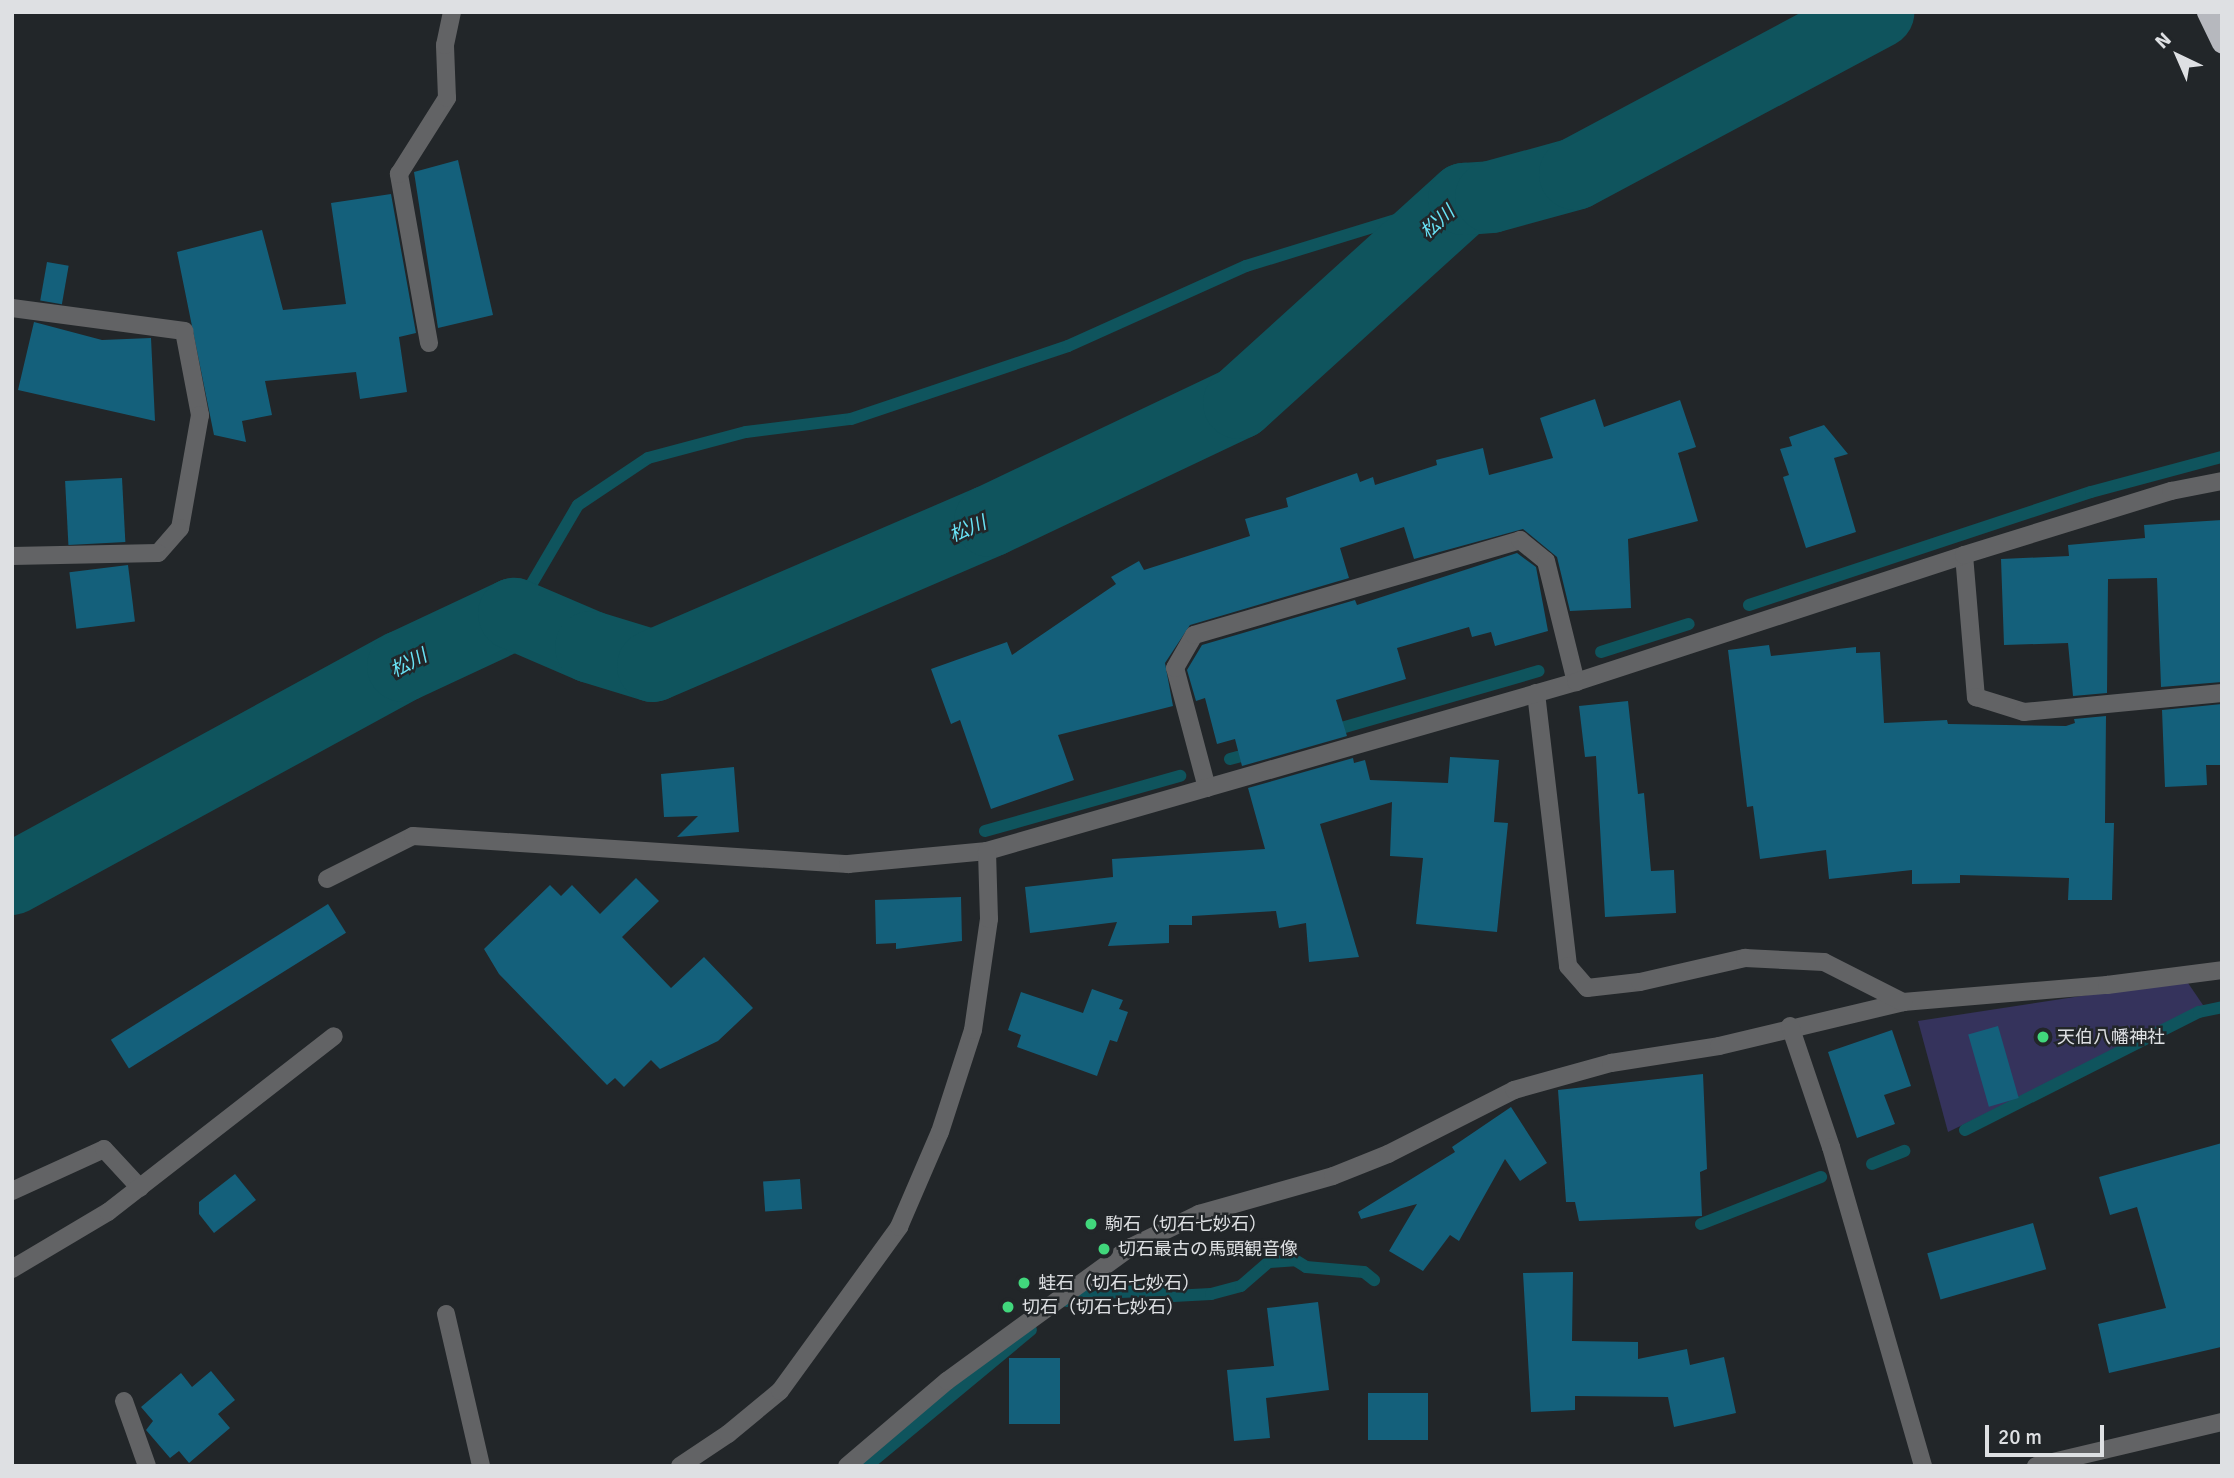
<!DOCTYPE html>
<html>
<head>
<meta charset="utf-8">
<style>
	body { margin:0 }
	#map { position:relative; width:2234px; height:1478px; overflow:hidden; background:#222629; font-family:Signika,"Noto Sans JP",sans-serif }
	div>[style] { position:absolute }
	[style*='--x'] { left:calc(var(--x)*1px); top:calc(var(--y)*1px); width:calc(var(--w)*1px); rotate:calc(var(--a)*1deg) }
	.green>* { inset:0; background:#35335c }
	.stream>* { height:12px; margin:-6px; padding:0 6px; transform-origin:6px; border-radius:6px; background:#0f545d }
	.river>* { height:72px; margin:-36px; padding:0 36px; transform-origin:36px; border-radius:36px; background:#0f545d }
	.building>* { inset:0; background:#14607b; transform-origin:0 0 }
	.service>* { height:18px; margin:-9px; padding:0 9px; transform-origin:9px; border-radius:9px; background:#626365 }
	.minor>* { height:18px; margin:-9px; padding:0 9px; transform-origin:9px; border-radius:9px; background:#626365 }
	.motorway>* { height:21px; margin:-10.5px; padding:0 10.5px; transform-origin:10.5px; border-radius:10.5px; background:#b6b8be }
	.dots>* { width:19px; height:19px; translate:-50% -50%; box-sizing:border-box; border:4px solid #222629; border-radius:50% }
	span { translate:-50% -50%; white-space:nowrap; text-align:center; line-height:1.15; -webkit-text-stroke:5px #222629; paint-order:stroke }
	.poi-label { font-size:18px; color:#dee0e3 }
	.left { translate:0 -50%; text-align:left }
	.water-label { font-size:19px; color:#69e3f6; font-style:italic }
	.frame { position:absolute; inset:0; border:14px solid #dee0e3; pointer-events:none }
	.north { position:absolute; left:2143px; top:21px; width:70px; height:70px; -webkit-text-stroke:5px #222629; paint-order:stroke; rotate:316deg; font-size:19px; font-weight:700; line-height:28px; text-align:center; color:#dee0e3 }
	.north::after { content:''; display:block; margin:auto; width:24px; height:32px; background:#dee0e3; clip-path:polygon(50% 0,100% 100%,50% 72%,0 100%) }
	.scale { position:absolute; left:1985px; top:1425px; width:119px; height:32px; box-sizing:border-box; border:4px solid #dee0e3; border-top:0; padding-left:9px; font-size:21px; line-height:24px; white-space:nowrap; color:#dee0e3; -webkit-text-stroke:5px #222629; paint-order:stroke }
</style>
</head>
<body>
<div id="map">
	<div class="green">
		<div style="clip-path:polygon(2186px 980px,2205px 1008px,1948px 1132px,1918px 1021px)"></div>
	</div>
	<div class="stream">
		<div style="--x:1749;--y:605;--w:360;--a:-18.3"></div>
		<div style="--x:2091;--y:492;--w:136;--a:-15"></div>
		<div style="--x:514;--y:614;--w:126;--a:-59.6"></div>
		<div style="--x:578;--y:505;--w:84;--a:-33.9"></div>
		<div style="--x:648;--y:458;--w:101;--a:-14.9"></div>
		<div style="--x:746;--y:432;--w:106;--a:-7.1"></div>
		<div style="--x:851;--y:419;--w:229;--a:-18.6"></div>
		<div style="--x:1068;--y:346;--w:195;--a:-24.2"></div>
		<div style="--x:1246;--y:266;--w:228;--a:-17.1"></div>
		<div style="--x:1601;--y:652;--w:92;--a:-17.7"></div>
		<div style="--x:1331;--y:731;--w:216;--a:-16.1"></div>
		<div style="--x:1230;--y:759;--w:24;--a:-15"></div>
		<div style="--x:985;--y:831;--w:203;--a:-15.8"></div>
		<div style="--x:1965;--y:1130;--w:262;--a:-26.8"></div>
		<div style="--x:2199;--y:1012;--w:24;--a:-12"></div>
		<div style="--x:1872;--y:1164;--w:35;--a:-22"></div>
		<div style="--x:1701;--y:1224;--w:129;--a:-21.4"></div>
		<div style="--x:1067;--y:1301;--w:11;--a:-38"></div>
		<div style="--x:1076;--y:1294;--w:89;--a:-2.6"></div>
		<div style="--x:1165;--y:1290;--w:10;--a:37"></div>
		<div style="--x:1173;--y:1296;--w:38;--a:-3"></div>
		<div style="--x:1211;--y:1294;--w:31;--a:-15"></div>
		<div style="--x:1241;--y:1286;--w:37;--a:-41"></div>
		<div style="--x:1269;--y:1262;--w:26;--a:-4"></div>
		<div style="--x:1295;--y:1260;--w:13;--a:32"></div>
		<div style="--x:1306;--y:1267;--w:58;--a:4.9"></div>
		<div style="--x:1364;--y:1272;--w:13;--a:39"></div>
		<div style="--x:867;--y:1466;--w:213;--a:-39.7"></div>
	</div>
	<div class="river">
		<div style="--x:12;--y:879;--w:445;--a:-28.6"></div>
		<div style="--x:403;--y:666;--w:123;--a:-25.1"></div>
		<div style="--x:514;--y:614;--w:84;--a:23.2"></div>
		<div style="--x:591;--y:647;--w:65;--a:17"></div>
		<div style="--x:653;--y:666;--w:367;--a:-23.3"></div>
		<div style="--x:990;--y:521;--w:276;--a:-25.4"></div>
		<div style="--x:1239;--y:403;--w:304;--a:-42.2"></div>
		<div style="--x:1464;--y:199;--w:27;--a:-4"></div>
		<div style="--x:1491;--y:197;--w:87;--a:-15.3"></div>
		<div style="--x:1575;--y:174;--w:344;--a:-28.1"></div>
	</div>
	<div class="building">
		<div style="clip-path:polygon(458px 160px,493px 315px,438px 328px,414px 172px)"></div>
		<div style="clip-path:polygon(391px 194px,416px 333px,399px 337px,407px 392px,360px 399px,356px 372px,265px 381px,272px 415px,242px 421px,246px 442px,214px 435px,177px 252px,262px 230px,283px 310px,346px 304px,331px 203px)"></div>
		<div style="left:47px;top:262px;width:22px;height:39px;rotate:10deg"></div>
		<div style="clip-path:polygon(34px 322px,102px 340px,151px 338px,155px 421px,18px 390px)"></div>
		<div style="clip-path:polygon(1595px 399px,1604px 427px,1680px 400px,1696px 447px,1678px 453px,1698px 521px,1628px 539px,1631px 608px,1570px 611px,1557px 557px,1523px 529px,1414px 559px,1404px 527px,1340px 548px,1349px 578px,1190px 625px,1165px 663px,1173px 706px,1058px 735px,1074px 780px,991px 809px,960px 720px,951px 724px,931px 669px,1007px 642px,1012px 655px,1116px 584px,1111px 577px,1139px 561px,1144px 570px,1250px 536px,1245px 519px,1288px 507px,1286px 498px,1357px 473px,1360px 482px,1373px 477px,1375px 485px,1437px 465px,1436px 460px,1483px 448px,1489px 475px,1553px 458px,1540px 418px)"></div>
		<div style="clip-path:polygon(1824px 425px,1848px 454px,1834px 458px,1856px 532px,1806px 548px,1783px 477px,1789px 475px,1780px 449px,1792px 446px,1789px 437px)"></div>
		<div style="left:122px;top:478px;width:64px;height:57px;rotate:87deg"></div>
		<div style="clip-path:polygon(2222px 520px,2222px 682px,2161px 687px,2157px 578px,2108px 579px,2107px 693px,2073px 696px,2068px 643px,2004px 645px,2001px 559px,2069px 556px,2068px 545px,2145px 538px,2144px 525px)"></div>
		<div style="clip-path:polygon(1517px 553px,1536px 567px,1548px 631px,1495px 646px,1491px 632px,1472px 637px,1469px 627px,1397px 648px,1406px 679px,1336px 700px,1347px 736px,1242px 766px,1235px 739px,1217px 744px,1205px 698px,1196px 701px,1187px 670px,1202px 645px,1355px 600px,1357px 605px)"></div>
		<div style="left:128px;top:565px;width:57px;height:59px;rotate:83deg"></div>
		<div style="clip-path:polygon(1769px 645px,1771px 656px,1856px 647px,1856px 653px,1880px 652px,1884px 723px,1947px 720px,1948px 724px,2066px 726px,2075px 723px,2074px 719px,2106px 716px,2105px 823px,2114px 823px,2112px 900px,2068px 900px,2069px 878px,1960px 875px,1960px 883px,1912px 884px,1912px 870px,1829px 879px,1826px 850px,1760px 859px,1753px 806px,1747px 807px,1728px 650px)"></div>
		<div style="clip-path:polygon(1628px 701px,1638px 794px,1644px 793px,1651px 871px,1674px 870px,1676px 913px,1605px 917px,1596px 756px,1585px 757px,1579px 706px)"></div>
		<div style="clip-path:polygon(2222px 704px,2222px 765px,2206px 765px,2207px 785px,2165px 787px,2162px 710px)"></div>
		<div style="clip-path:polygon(1450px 757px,1499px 760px,1494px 822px,1508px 823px,1497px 932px,1416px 924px,1423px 858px,1390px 856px,1392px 802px,1320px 824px,1359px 957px,1309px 962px,1306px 923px,1279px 928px,1276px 911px,1192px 916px,1192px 925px,1169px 925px,1169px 943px,1108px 946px,1117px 922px,1030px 933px,1025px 887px,1113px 877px,1112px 859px,1265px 849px,1248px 788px,1353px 758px,1354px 763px,1365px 760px,1370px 780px,1448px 783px)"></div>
		<div style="clip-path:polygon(734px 767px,739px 832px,677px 837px,698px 816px,664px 817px,661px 774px)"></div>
		<div style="clip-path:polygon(636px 878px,659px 901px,622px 937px,671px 988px,704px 957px,753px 1008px,718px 1041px,660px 1069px,651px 1060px,624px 1087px,615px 1078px,607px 1085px,499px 974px,484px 949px,550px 885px,561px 896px,572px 885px,600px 914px)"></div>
		<div style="clip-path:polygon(961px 897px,962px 941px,896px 949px,896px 943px,876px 944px,875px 900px)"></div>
		<div style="left:328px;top:904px;width:34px;height:256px;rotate:58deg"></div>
		<div style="clip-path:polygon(1092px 989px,1123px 1000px,1119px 1009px,1128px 1012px,1117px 1042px,1110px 1040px,1097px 1076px,1017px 1047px,1021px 1035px,1008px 1030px,1021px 992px,1083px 1013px)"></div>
		<div style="left:1998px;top:1026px;width:75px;height:31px;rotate:74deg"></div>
		<div style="clip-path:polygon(1892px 1030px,1911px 1086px,1884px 1095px,1895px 1124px,1857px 1138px,1828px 1052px)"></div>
		<div style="clip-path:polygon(1703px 1074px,1707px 1169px,1700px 1172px,1702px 1216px,1579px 1221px,1575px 1202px,1566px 1202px,1558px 1090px)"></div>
		<div style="clip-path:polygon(1511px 1107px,1547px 1163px,1520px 1181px,1505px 1159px,1459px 1241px,1450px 1235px,1423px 1271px,1389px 1251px,1417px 1204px,1361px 1219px,1358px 1212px,1455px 1152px,1452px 1147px)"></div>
		<div style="clip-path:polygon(2222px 1143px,2221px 1347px,2109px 1373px,2098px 1324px,2166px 1308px,2137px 1207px,2110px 1215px,2099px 1177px)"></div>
		<div style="clip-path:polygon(235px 1174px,256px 1200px,214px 1233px,199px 1214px,199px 1202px)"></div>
		<div style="left:800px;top:1179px;width:30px;height:37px;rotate:86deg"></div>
		<div style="left:2033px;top:1223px;width:48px;height:110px;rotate:74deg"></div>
		<div style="clip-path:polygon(1573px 1272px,1572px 1341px,1638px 1342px,1638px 1359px,1687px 1349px,1690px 1365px,1724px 1357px,1736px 1413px,1674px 1427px,1668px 1397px,1575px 1396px,1575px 1410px,1531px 1412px,1523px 1273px)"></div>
		<div style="clip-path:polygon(1318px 1302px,1329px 1390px,1266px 1398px,1270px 1438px,1234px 1441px,1227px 1370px,1274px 1366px,1267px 1308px)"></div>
		<div style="left:1009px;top:1358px;width:51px;height:66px"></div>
		<div style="clip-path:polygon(211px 1371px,235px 1400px,218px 1414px,230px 1428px,189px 1463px,179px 1451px,170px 1458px,146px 1430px,153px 1421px,141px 1407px,181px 1373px,192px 1387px)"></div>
		<div style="left:1368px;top:1393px;width:60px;height:47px"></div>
	</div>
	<div class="service">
		<div style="--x:12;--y:308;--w:174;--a:7.6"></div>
		<div style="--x:184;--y:331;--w:86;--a:79.2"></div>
		<div style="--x:200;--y:415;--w:115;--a:100"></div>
		<div style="--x:180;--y:528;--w:33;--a:131"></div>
		<div style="--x:158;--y:553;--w:146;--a:178.8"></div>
		<div style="--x:429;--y:343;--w:172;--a:-100.1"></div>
		<div style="--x:399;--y:174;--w:90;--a:-57.7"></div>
		<div style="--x:447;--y:98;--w:53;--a:-92.2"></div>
		<div style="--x:445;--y:45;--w:34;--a:-78"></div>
		<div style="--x:1964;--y:555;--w:143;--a:85.2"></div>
		<div style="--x:1976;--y:697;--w:50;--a:17.4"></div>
		<div style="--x:2024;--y:712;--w:199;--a:-5.5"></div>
		<div style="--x:1207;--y:788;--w:124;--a:-104.9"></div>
		<div style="--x:1175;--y:668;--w:38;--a:-60"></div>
		<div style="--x:1194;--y:635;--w:340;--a:-16.2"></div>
		<div style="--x:1520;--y:540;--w:33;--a:39"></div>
		<div style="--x:1546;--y:561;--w:125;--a:76.1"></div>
		<div style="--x:12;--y:1191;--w:101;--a:-24.5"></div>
		<div style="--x:104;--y:1149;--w:53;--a:47.3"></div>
		<div style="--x:12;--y:1269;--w:112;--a:-30.7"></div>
		<div style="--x:108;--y:1212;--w:286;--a:-37.9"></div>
		<div style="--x:446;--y:1314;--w:156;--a:77"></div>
		<div style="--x:124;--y:1401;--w:69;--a:70.5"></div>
		<div style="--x:847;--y:1466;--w:131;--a:-40.4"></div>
		<div style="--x:947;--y:1381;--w:228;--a:-36.1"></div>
		<div style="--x:1131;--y:1247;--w:76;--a:-25.9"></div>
		<div style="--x:1199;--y:1214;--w:139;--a:-15.8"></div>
		<div style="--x:1333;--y:1176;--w:59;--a:-21.8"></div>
		<div style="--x:1388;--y:1154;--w:141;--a:-26.9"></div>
		<div style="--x:1514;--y:1090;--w:101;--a:-15.6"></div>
		<div style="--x:1611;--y:1063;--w:109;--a:-8.9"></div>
		<div style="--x:1719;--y:1046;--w:189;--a:-13.4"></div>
		<div style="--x:1903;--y:1002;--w:205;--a:-4.8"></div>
		<div style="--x:2107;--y:985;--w:116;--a:-7.4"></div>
	</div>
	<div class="minor">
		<div style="--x:1536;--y:693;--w:275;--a:83.3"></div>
		<div style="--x:1568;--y:966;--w:29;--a:49"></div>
		<div style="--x:1587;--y:988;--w:53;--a:-6.5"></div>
		<div style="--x:1640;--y:982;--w:108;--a:-12.9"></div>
		<div style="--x:1745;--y:958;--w:79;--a:2.9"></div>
		<div style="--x:1824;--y:962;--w:89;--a:26.9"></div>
		<div style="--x:327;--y:879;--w:96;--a:-26.6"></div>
		<div style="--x:413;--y:836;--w:436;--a:3.7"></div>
		<div style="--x:848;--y:864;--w:140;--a:-5.3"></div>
		<div style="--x:987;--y:851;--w:613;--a:-16.01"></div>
		<div style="--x:1576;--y:682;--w:408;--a:-18.1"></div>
		<div style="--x:1964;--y:555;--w:217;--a:-17.2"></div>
		<div style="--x:2171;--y:491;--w:52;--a:-11.1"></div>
		<div style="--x:1790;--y:1026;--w:128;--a:71.3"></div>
		<div style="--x:1831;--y:1147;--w:332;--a:73.9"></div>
		<div style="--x:680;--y:1466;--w:58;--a:-33.7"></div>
		<div style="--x:728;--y:1434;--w:67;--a:-39.6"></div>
		<div style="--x:780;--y:1391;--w:203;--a:-54"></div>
		<div style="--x:899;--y:1227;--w:103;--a:-66.7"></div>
		<div style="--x:940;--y:1132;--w:107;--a:-72.1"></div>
		<div style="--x:973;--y:1030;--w:112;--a:-81.8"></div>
		<div style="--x:989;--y:919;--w:68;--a:-91.7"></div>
		<div style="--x:2036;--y:1466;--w:191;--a:-13.3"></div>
	</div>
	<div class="motorway">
		<div style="--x:2207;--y:12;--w:34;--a:64"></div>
	</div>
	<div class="dots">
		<div style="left:2043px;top:1037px;background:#41d77c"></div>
		<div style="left:1091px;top:1224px;background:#41d77c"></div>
		<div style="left:1104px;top:1249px;background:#41d77c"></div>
		<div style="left:1024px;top:1283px;background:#41d77c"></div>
		<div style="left:1008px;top:1307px;background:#41d77c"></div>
	</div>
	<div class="poi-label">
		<span class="left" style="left:2057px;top:1037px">天伯八幡神社</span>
		<span class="left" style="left:1105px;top:1224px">駒石（切石七妙石）</span>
		<span class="left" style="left:1118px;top:1249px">切石最古の馬頭観音像</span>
		<span class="left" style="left:1038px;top:1283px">蛙石（切石七妙石）</span>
		<span class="left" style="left:1022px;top:1307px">切石（切石七妙石）</span>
	</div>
	<div class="water-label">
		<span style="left:1438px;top:223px;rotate:-42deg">松川</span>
		<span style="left:968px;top:530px;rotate:-23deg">松川</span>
		<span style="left:409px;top:664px;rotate:-27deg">松川</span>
	</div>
	<div class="frame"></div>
	<div class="north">N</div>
	<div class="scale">20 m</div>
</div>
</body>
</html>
